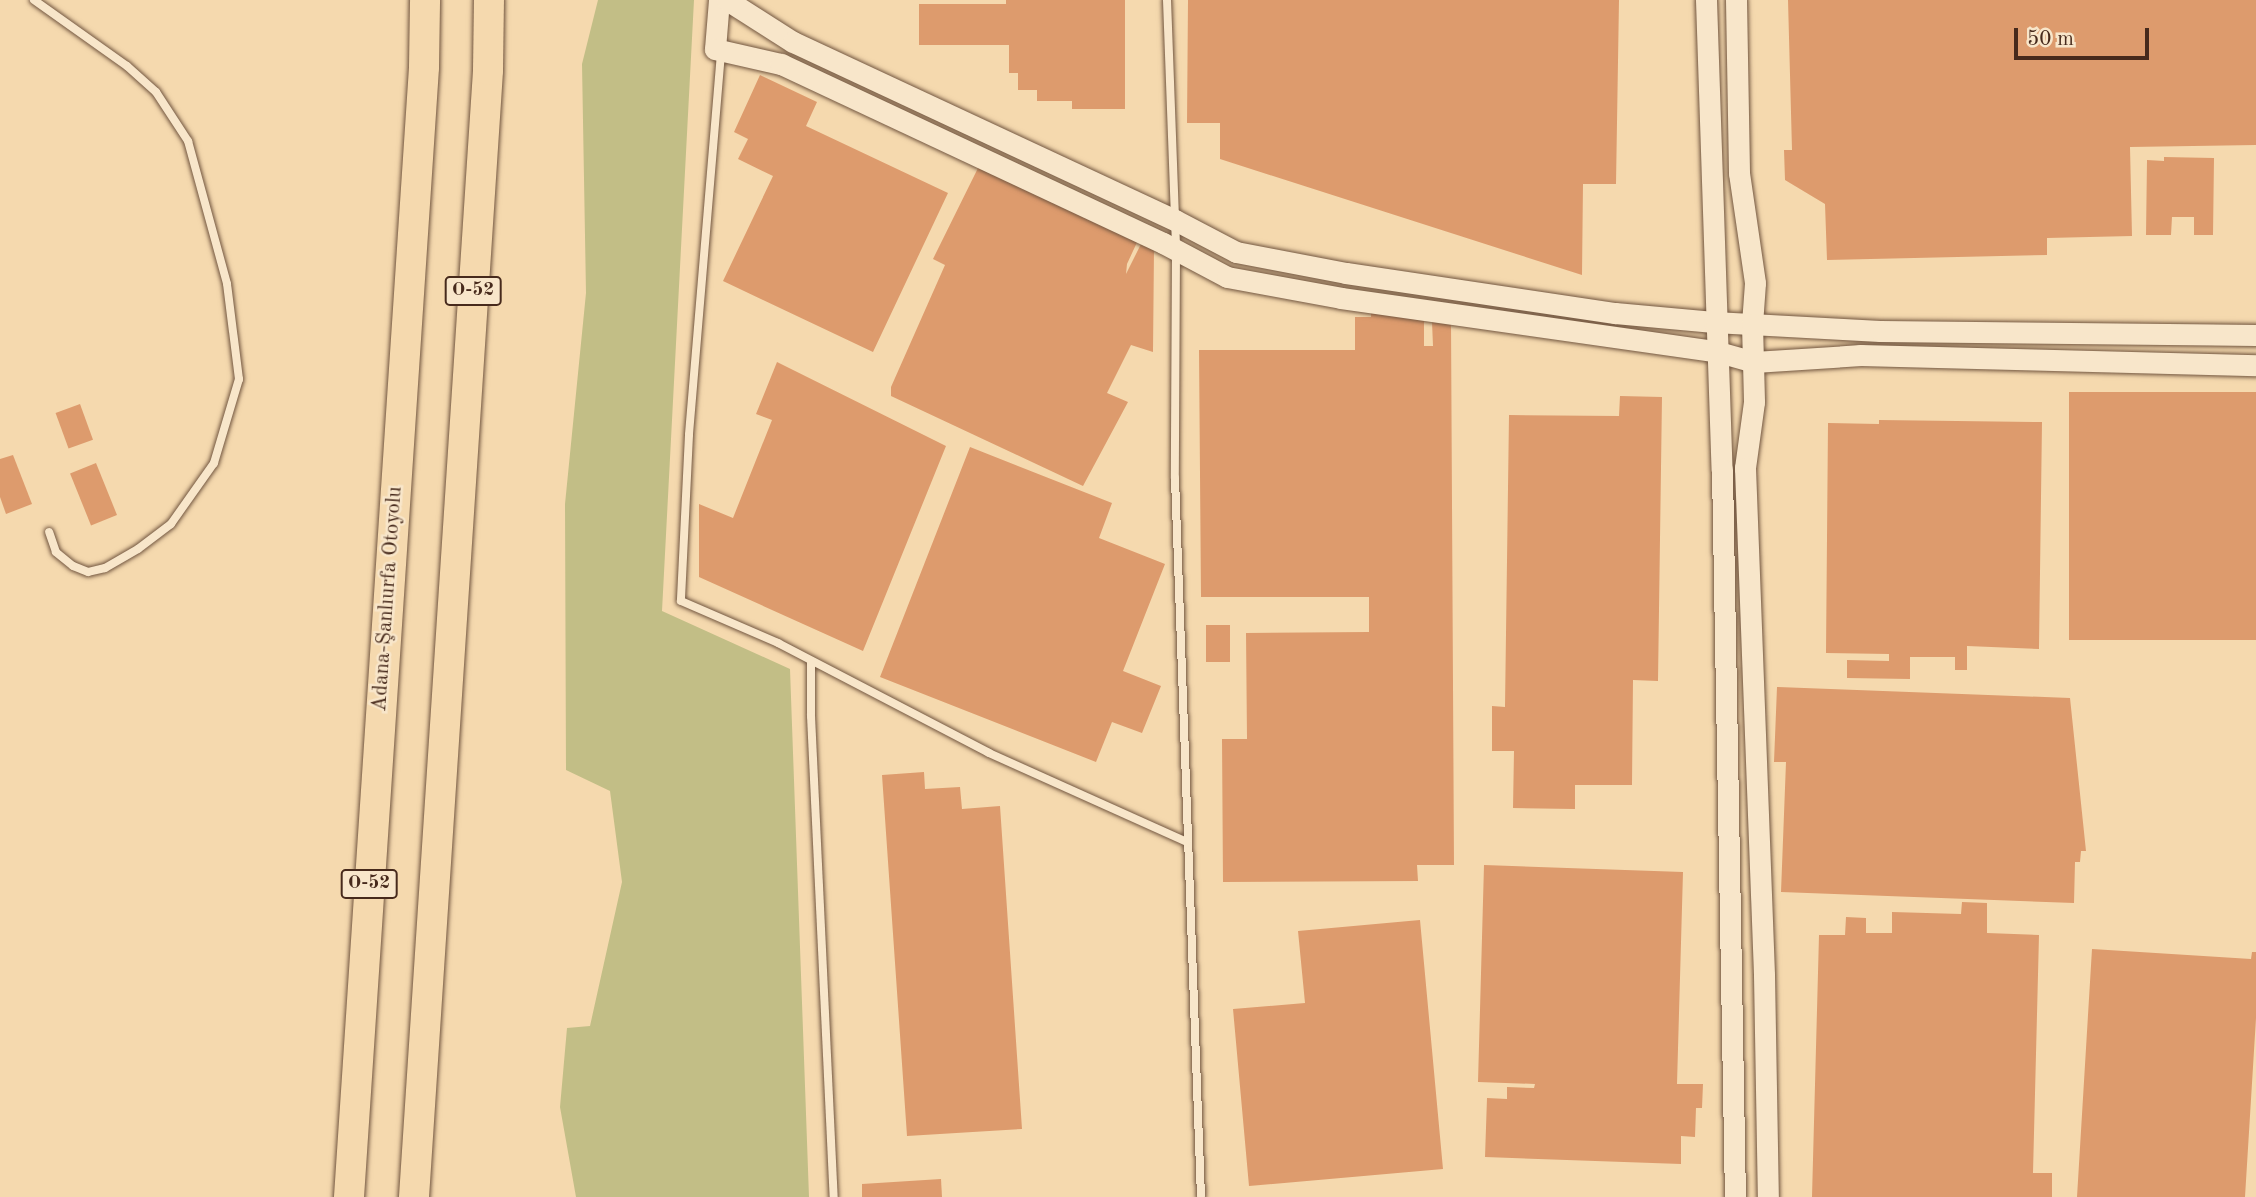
<!DOCTYPE html>
<html>
<head>
<meta charset="utf-8">
<style>
	body { margin:0 }
	#map { position:relative; width:2256px; height:1197px; overflow:hidden; background:#f5d9ae; font-family:"Old Standard TT",serif }
	div>[style] { position:absolute }
	[style*='--x'] { left:calc(var(--x)*1px); top:calc(var(--y)*1px); width:calc(var(--w)*1px); rotate:calc(var(--a)*1deg) }
	.green>* { inset:0; background:#c2be86 }
	.building>* { inset:0; background:#dd9b6d; transform-origin:0 0 }
	.roads { filter:drop-shadow(0 0 2px #725640) drop-shadow(0 0 2px #725640) }
	.service>* { height:8px; margin:-4px; padding:0 4px; transform-origin:4px; border-radius:4px; background:#f8e6ca }
	.tertiary>* { height:21px; margin:-10.5px; padding:0 10.5px; transform-origin:10.5px; border-radius:10.5px; background:#f8e6ca }
	.motorway>* { height:30px; margin:-15px; padding:0 15px; transform-origin:15px; border-radius:15px; background:#f5d9ae }
	span { translate:-50% -50%; white-space:nowrap; text-align:center; line-height:1.15; -webkit-text-stroke:5px #f8e6ca; paint-order:stroke }
	.shield-label span { padding:2px 5px; background:#f8e6ca; border:2px solid; border-radius:5px; -webkit-text-stroke-width:0 }
	.shield-label { font-size:19px; color:#472a1c; font-weight:700 }
	.street-label { font-size:21px; color:#472a1c }
	.scale { position:absolute; left:2014px; top:28px; width:135px; height:32px; box-sizing:border-box; border:4px solid #472a1c; border-top:0; padding-left:9px; font-size:21px; line-height:24px; white-space:nowrap; color:#472a1c; -webkit-text-stroke:5px #f8e6ca; paint-order:stroke }
</style>
</head>
<body>
<div id="map">
	<div class="green">
		<div style="clip-path:polygon(598px 0,694px 0,662px 611px,790px 669px,809px 1197px,576px 1197px,560px 1107px,567px 1028px,590px 1026px,622px 882px,610px 791px,566px 770px,565px 504px,586px 293px,582px 64px)"></div>
	</div>
	<div class="building">
		<div style="clip-path:polygon(1006px 0,1125px 0,1125px 109px,1072px 109px,1072px 101px,1037px 101px,1037px 90px,1018px 90px,1018px 73px,1009px 73px,1009px 45px,919px 45px,919px 4px,1006px 4px)"></div>
		<div style="clip-path:polygon(1188px 0,1619px 0,1616px 184px,1583px 184px,1582px 275px,1220px 159px,1220px 123px,1187px 123px)"></div>
		<div style="clip-path:polygon(1788px 0,2256px 0,2256px 145px,2130px 147px,2132px 236px,2047px 238px,2047px 255px,1827px 260px,1825px 204px,1785px 180px,1784px 150px,1792px 150px)"></div>
		<div style="clip-path:polygon(760px 75px,817px 102px,806px 126px,948px 193px,873px 352px,723px 281px,773px 176px,738px 159px,748px 139px,734px 132px)"></div>
		<div style="clip-path:polygon(2164px 157px,2214px 158px,2213px 235px,2194px 235px,2194px 217px,2172px 217px,2171px 235px,2146px 235px,2147px 160px,2164px 161px)"></div>
		<div style="clip-path:polygon(980px 164px,1139px 238px,1127px 264px,1126px 274px,1141px 244px,1154px 250px,1153px 352px,1131px 345px,1107px 393px,1128px 402px,1083px 486px,891px 396px,891px 387px,945px 265px,933px 259px)"></div>
		<div style="clip-path:polygon(1424px 311px,1424px 346px,1433px 346px,1432px 322px,1451px 322px,1454px 865px,1417px 865px,1418px 881px,1223px 882px,1222px 739px,1247px 739px,1246px 633px,1369px 632px,1369px 597px,1201px 597px,1199px 350px,1355px 350px,1355px 317px,1371px 317px,1371px 312px)"></div>
		<div style="clip-path:polygon(777px 362px,946px 446px,863px 651px,699px 577px,699px 504px,733px 518px,772px 420px,756px 414px)"></div>
		<div style="left:2256px;top:392px;width:248px;height:187px;rotate:90deg"></div>
		<div style="clip-path:polygon(1620px 396px,1662px 397px,1658px 681px,1633px 680px,1632px 785px,1575px 785px,1575px 809px,1513px 808px,1514px 751px,1492px 751px,1492px 706px,1505px 707px,1509px 415px,1619px 416px)"></div>
		<div style="left:80px;top:404px;width:38px;height:26px;rotate:70deg"></div>
		<div style="clip-path:polygon(1879px 420px,2042px 422px,2039px 649px,1967px 646px,1967px 670px,1955px 670px,1955px 657px,1910px 657px,1910px 679px,1847px 678px,1847px 660px,1889px 661px,1889px 654px,1826px 653px,1828px 423px,1879px 424px)"></div>
		<div style="clip-path:polygon(970px 447px,1112px 503px,1099px 538px,1165px 564px,1123px 671px,1161px 686px,1142px 733px,1112px 722px,1096px 762px,880px 677px)"></div>
		<div style="clip-path:polygon(13px 455px,32px 504px,6px 514px,0 497px,0 459px)"></div>
		<div style="left:96px;top:463px;width:56px;height:28px;rotate:68deg"></div>
		<div style="left:1206px;top:625px;width:24px;height:37px"></div>
		<div style="clip-path:polygon(1777px 687px,2070px 698px,2086px 851px,2081px 851px,2080px 862px,2075px 862px,2074px 903px,1781px 892px,1786px 762px,1774px 762px)"></div>
		<div style="clip-path:polygon(924px 772px,925px 789px,960px 787px,962px 809px,1000px 806px,1022px 1129px,907px 1136px,882px 775px)"></div>
		<div style="clip-path:polygon(1484px 865px,1683px 872px,1677px 1084px,1703px 1084px,1702px 1108px,1696px 1108px,1695px 1137px,1681px 1136px,1681px 1164px,1485px 1157px,1487px 1098px,1507px 1099px,1507px 1087px,1534px 1088px,1535px 1084px,1478px 1082px)"></div>
		<div style="clip-path:polygon(1962px 902px,1987px 903px,1987px 933px,2039px 935px,2033px 1173px,2052px 1173px,2052px 1197px,1812px 1197px,1819px 935px,1845px 935px,1846px 917px,1866px 918px,1866px 933px,1892px 933px,1892px 912px,1961px 914px)"></div>
		<div style="clip-path:polygon(1420px 920px,1443px 1169px,1249px 1186px,1233px 1009px,1305px 1003px,1298px 931px)"></div>
		<div style="clip-path:polygon(2092px 949px,2251px 959px,2252px 952px,2256px 952px,2256px 1018px,2245px 1197px,2077px 1197px)"></div>
		<div style="clip-path:polygon(941px 1179px,942px 1197px,862px 1197px,862px 1184px)"></div>
	</div>
	<div class="roads">
		<div class="service">
			<div style="--x:34;--y:0;--w:114;--a:35.4"></div>
			<div style="--x:127;--y:66;--w:39;--a:42"></div>
			<div style="--x:156;--y:92;--w:59;--a:56.9"></div>
			<div style="--x:188;--y:141;--w:148;--a:74.7"></div>
			<div style="--x:227;--y:284;--w:96;--a:82.8"></div>
			<div style="--x:239;--y:379;--w:88;--a:106.6"></div>
			<div style="--x:214;--y:463;--w:75;--a:125.2"></div>
			<div style="--x:171;--y:524;--w:41;--a:142.9"></div>
			<div style="--x:138;--y:549;--w:38;--a:150"></div>
			<div style="--x:105;--y:568;--w:17;--a:167"></div>
			<div style="--x:88;--y:572;--w:16;--a:-158"></div>
			<div style="--x:73;--y:566;--w:22;--a:-141"></div>
			<div style="--x:56;--y:552;--w:21;--a:-109"></div>
			<div style="--x:1167;--y:0;--w:250;--a:87.9"></div>
			<div style="--x:1176;--y:250;--w:228;--a:90.3"></div>
			<div style="--x:1175;--y:478;--w:719;--a:87.93"></div>
			<div style="--x:721;--y:53;--w:383;--a:94.8"></div>
			<div style="--x:689;--y:435;--w:166;--a:92.8"></div>
			<div style="--x:681;--y:601;--w:106;--a:23.4"></div>
			<div style="--x:778;--y:643;--w:238;--a:27.5"></div>
			<div style="--x:989;--y:753;--w:217;--a:24.2"></div>
			<div style="--x:811;--y:661;--w:55;--a:90"></div>
			<div style="--x:811;--y:716;--w:482;--a:87.3"></div>
		</div>
		<div class="tertiary">
			<div style="--x:719;--y:0;--w:49;--a:94.7"></div>
			<div style="--x:715;--y:49;--w:68;--a:12.8"></div>
			<div style="--x:781;--y:64;--w:422;--a:25.1"></div>
			<div style="--x:1163;--y:243;--w:72;--a:28"></div>
			<div style="--x:1227;--y:277;--w:116;--a:10.4"></div>
			<div style="--x:1341;--y:298;--w:378;--a:8.1"></div>
			<div style="--x:1715;--y:351;--w:41;--a:15.8"></div>
			<div style="--x:1754;--y:362;--w:107;--a:-3.7"></div>
			<div style="--x:1861;--y:355;--w:395;--a:1.5"></div>
			<div style="--x:727;--y:0;--w:78;--a:32.5"></div>
			<div style="--x:793;--y:42;--w:421;--a:25"></div>
			<div style="--x:1175;--y:220;--w:69;--a:27.7"></div>
			<div style="--x:1236;--y:252;--w:112;--a:10.8"></div>
			<div style="--x:1346;--y:273;--w:272;--a:8.5"></div>
			<div style="--x:1615;--y:313;--w:99;--a:5.2"></div>
			<div style="--x:1714;--y:322;--w:166;--a:3.1"></div>
			<div style="--x:1880;--y:331;--w:376;--a:0.6"></div>
			<div style="--x:1706;--y:0;--w:470;--a:88.1"></div>
			<div style="--x:1722;--y:470;--w:727;--a:88.98"></div>
			<div style="--x:1736;--y:0;--w:173;--a:89"></div>
			<div style="--x:1739;--y:173;--w:111;--a:81.7"></div>
			<div style="--x:1755;--y:283;--w:41;--a:94.2"></div>
			<div style="--x:1752;--y:324;--w:78;--a:88.5"></div>
			<div style="--x:1754;--y:402;--w:67;--a:97.8"></div>
			<div style="--x:1745;--y:468;--w:507;--a:87.85"></div>
			<div style="--x:1764;--y:975;--w:222;--a:89"></div>
		</div>
		<div class="motorway">
			<div style="--x:349;--y:1197;--w:1132;--a:-86.2"></div>
			<div style="--x:424;--y:67;--w:67;--a:-89.1"></div>
			<div style="--x:414;--y:1197;--w:1129;--a:-86.24"></div>
			<div style="--x:488;--y:70;--w:70;--a:-89.2"></div>
		</div>
	</div>
	<div class="shield-label">
		<span style="left:473px;top:291px">O-52</span>
		<span style="left:369px;top:884px">O-52</span>
	</div>
	<div class="street-label">
		<span style="left:388px;top:599px;rotate:-86deg">Adana-Şanlıurfa Otoyolu</span>
	</div>
	<div class="scale">50 m</div>
</div>
</body>
</html>
